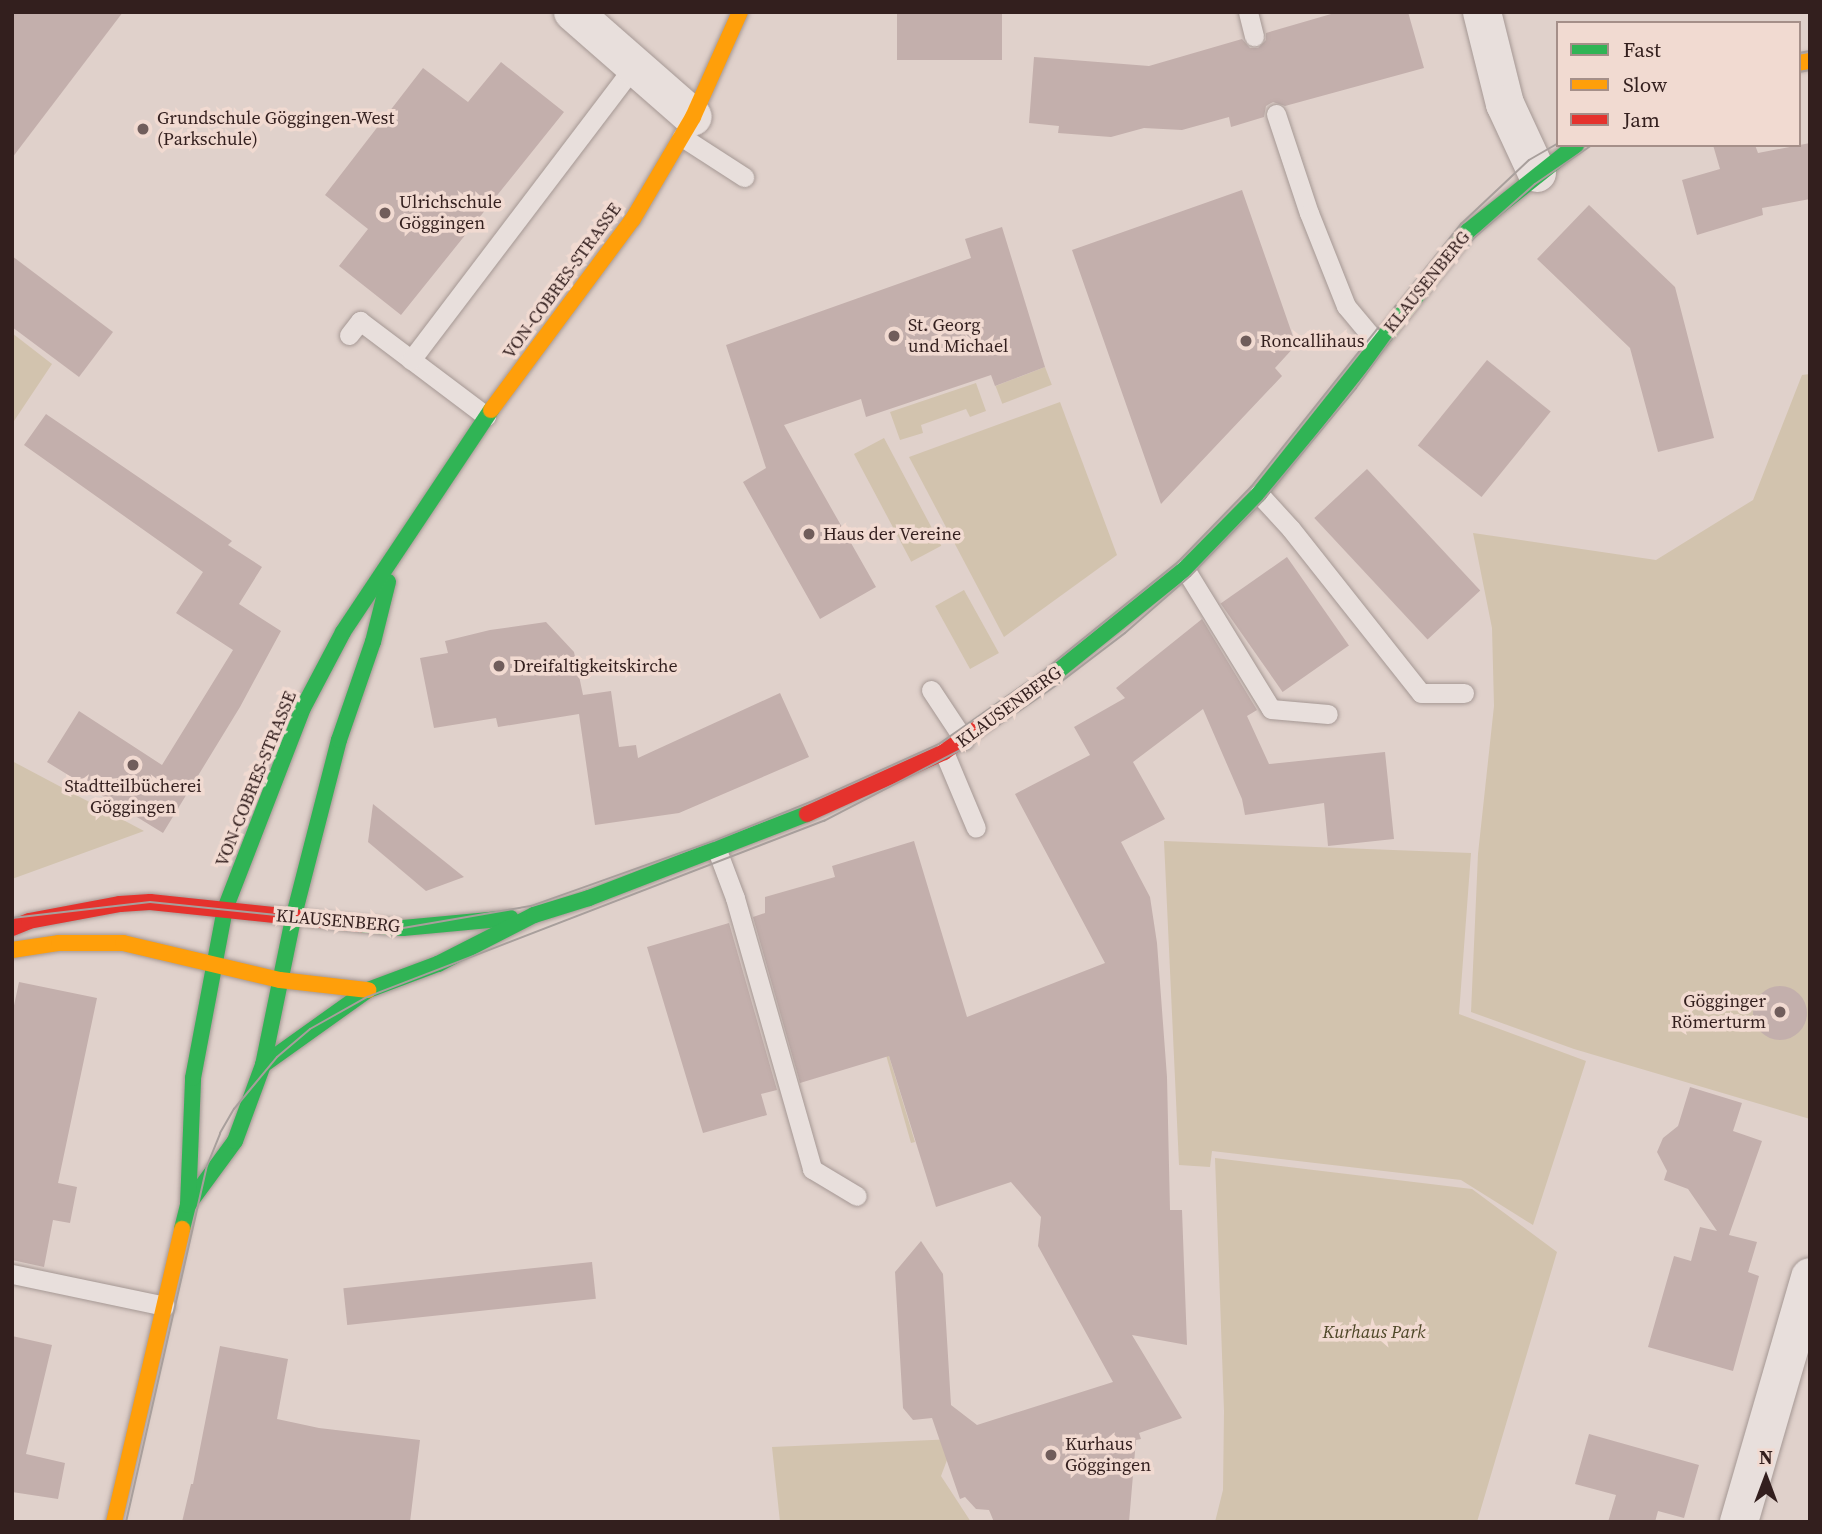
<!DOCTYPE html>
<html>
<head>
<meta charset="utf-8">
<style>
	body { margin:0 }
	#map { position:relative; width:1822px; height:1534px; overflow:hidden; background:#e0d1cb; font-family:"Source Serif 4",serif }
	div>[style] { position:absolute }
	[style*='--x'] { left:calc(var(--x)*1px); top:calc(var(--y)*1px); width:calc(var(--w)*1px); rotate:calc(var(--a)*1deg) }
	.green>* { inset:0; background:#d2c3ae; transform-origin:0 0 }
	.building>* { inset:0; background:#c3afac; transform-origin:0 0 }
	.round { border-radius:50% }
	.roads { filter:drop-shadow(0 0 2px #a59894) drop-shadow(0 0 2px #a59894) }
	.lane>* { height:19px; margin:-9.5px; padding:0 9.5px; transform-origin:9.5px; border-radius:9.5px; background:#e8dfdc }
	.street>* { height:38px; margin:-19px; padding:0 19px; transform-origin:19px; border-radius:19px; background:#e8dfdc }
	.fast>* { height:16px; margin:-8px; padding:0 8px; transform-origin:8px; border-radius:8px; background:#30b455 }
	.slow>* { height:16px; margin:-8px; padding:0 8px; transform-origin:8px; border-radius:8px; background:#ff9f0a }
	.jam>* { height:16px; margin:-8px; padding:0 8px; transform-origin:8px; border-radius:8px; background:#e5322d }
	.tram>* { height:2px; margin:-1px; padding:0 1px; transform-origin:1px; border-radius:1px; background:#a89f9c }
	.dots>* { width:19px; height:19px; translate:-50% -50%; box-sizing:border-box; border:4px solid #f1dad1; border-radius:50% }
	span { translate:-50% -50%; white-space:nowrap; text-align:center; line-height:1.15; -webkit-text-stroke:7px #f1dad1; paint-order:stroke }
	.poi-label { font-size:18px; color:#331f1e }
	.left { translate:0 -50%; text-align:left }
	.right { translate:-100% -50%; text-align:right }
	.street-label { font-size:18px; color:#331f1e }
	.park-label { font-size:18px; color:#4d4626; font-style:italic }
	.frame { position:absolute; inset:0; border:14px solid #331f1e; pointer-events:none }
	.legend { position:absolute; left:1556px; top:21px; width:245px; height:126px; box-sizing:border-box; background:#f1dad1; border:2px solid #a58f89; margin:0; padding:9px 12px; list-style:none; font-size:21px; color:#331f1e }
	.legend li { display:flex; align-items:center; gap:14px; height:35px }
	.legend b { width:35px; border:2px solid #a58f89 }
	.north { position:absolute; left:1731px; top:1443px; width:70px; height:70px; -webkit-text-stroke:5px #f1dad1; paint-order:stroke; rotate:0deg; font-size:19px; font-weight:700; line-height:28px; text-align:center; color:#331f1e }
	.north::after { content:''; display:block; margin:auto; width:24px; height:32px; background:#331f1e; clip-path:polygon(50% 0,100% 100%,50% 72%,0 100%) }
</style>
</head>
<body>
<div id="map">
	<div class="green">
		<div style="clip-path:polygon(12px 333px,52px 364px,12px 424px)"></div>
		<div style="left:1045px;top:367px;width:19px;height:53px;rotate:69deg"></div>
		<div style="clip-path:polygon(1810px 374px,1810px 1119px,1574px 1049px,1471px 1012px,1478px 854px,1494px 706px,1492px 628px,1473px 533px,1656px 560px,1753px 500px,1802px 375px)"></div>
		<div style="clip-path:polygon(976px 383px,986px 411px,970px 417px,966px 409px,921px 425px,923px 433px,900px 440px,890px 412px)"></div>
		<div style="clip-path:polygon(1060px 402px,1117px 555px,1004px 637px,909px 457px)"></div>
		<div style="left:884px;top:438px;width:122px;height:34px;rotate:62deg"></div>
		<div style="left:964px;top:590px;width:72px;height:33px;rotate:61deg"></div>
		<div style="clip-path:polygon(12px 761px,144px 831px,12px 879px)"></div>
		<div style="clip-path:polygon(1164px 841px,1471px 853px,1459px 1014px,1586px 1061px,1533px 1225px,1461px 1180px,1212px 1151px,1210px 1167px,1179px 1165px)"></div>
		<div style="clip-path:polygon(847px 918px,915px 1142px,911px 1143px)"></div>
		<div style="clip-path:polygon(1215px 1158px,1472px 1189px,1557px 1252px,1477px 1522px,1215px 1522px,1223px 1490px,1224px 1411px)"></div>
		<div style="clip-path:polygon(955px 1439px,941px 1476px,971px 1522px,780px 1522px,772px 1447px)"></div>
	</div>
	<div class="building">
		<div style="clip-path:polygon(12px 12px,123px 12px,12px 158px)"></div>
		<div style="left:897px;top:12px;width:105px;height:48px"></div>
		<div style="clip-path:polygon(1338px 12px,1408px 12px,1424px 68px,1285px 106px,1273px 102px,1266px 106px,1264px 117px,1231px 127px,1229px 117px,1182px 130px,1144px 128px,1111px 137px,1058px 133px,1059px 126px,1029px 123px,1034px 57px,1149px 66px,1242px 39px,1250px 48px,1258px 48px,1266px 40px,1266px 33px)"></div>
		<div style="clip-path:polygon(501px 62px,564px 112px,401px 315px,339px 266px,368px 229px,325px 195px,423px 68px,468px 102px)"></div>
		<div style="clip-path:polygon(1810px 143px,1810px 199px,1762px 208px,1763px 215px,1697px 235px,1682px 180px,1720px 169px,1713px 145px,1755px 145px,1758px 153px)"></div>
		<div style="clip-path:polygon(1242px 190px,1296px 345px,1275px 368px,1282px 376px,1161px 504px,1072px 250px)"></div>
		<div style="clip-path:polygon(1589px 205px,1675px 287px,1714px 438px,1658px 452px,1630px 348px,1537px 259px)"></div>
		<div style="clip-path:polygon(1002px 227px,1045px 367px,995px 386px,991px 375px,866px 417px,861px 399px,784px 425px,876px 587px,820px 619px,743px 482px,766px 468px,726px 345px,971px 258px,965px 239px)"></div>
		<div style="clip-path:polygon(12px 256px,113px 332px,79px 377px,12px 327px)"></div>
		<div style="left:1487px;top:360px;width:82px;height:110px;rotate:39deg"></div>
		<div style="clip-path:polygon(46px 414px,232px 541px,228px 545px,262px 567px,239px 604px,281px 631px,240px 707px,163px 833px,47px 762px,79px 711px,162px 765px,233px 650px,176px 613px,203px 572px,24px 445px)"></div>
		<div style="left:1367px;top:469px;width:166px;height:72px;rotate:47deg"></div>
		<div style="left:1287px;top:557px;width:108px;height:81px;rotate:55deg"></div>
		<div style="clip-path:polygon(1202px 619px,1257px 710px,1247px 716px,1269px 764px,1385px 752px,1394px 839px,1328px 846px,1324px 803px,1245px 815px,1242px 799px,1203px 709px,1133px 762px,1165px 819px,1121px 842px,1150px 897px,1157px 943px,1167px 1077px,1170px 1210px,1182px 1210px,1187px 1345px,1132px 1335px,1182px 1418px,1139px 1433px,1141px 1439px,1136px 1440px,1129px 1522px,994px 1522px,989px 1510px,976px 1509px,965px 1497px,960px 1499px,932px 1418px,913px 1420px,903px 1408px,895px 1272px,921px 1241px,943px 1274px,951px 1405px,977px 1425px,1113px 1382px,1038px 1246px,1041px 1217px,1011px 1182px,936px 1207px,889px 1056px,800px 1083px,753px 917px,765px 913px,765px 897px,835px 877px,832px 866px,914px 841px,967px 1017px,1105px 963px,1015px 794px,1090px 755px,1074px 727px,1125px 698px,1116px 688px)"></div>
		<div style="clip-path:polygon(546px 622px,574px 652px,583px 695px,611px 691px,619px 747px,636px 745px,638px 758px,780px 693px,809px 757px,679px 813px,595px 825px,579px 714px,498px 727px,496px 718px,434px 728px,420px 658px,448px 653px,445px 641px,490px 630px)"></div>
		<div style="clip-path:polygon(373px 804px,464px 877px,426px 891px,368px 842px)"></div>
		<div style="clip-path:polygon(729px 923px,777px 1090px,761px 1094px,767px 1115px,703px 1133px,647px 947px)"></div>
		<div style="clip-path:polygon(19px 982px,97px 998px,58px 1183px,77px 1187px,70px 1223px,53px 1220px,44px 1267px,12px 1260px,12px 1015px)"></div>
		<div class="round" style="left:1753px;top:986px;width:54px;height:54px"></div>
		<div style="clip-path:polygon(1690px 1087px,1742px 1103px,1733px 1131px,1762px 1141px,1729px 1235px,1757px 1242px,1748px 1272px,1759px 1276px,1733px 1371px,1648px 1347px,1674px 1256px,1691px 1261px,1700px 1227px,1717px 1231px,1688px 1189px,1664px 1180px,1667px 1171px,1657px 1152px,1663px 1138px,1678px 1126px)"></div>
		<div style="left:592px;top:1262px;width:37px;height:250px;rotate:84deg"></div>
		<div style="clip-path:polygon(12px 1336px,52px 1345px,26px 1454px,65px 1463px,58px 1499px,12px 1492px)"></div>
		<div style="clip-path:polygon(220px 1346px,288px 1359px,277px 1419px,319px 1428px,420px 1440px,410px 1522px,182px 1522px,191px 1484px,193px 1484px)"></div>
		<div style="clip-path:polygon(1589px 1434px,1699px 1465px,1684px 1518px,1658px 1511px,1655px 1522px,1608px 1522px,1616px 1495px,1575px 1484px)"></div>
	</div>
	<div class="roads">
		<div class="lane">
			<div style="--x:1248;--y:12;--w:25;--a:76"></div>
			<div style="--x:1276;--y:114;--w:104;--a:71.6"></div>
			<div style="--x:1309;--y:213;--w:100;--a:68.3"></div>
			<div style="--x:1346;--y:306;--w:48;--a:50"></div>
			<div style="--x:682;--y:137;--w:74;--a:32.8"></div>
			<div style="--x:349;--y:335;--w:18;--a:-52"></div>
			<div style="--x:360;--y:321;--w:158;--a:37"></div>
			<div style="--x:411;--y:360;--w:368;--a:-52.8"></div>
			<div style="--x:1259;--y:494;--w:47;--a:47.6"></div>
			<div style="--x:1291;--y:529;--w:209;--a:51.6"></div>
			<div style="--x:1421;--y:693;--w:43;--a:0"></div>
			<div style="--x:1185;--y:569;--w:164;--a:58.4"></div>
			<div style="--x:1271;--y:709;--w:57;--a:5"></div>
			<div style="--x:931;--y:690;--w:60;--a:56.6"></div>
			<div style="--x:944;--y:752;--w:82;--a:67.2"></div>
			<div style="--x:717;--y:850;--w:51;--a:69.4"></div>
			<div style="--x:735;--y:898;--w:282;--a:74.1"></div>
			<div style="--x:812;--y:1169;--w:52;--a:31"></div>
			<div style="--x:12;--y:1274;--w:156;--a:11.8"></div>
		</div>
		<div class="street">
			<div style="--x:573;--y:12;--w:159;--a:41.2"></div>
			<div style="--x:1482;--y:12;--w:95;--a:76"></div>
			<div style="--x:1505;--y:104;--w:76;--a:65.1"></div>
			<div style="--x:1739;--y:1522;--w:255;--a:-73.8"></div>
		</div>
		<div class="fast">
			<div style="--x:1043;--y:683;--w:182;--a:-38.8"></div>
			<div style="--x:1185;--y:569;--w:105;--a:-45.4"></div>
			<div style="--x:1259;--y:494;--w:336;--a:-51.5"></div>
			<div style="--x:1468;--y:231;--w:138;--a:-38.5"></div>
			<div style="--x:361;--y:924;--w:42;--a:5.4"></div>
			<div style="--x:403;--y:928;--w:108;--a:-5.3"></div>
			<div style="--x:263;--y:1065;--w:129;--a:-35.5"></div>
			<div style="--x:368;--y:990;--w:75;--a:-20.4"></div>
			<div style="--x:438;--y:964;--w:108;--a:-27"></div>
			<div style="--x:534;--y:915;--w:58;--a:-17.2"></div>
			<div style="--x:589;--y:898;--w:234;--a:-21.1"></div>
			<div style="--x:188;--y:1205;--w:79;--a:-53.7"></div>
			<div style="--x:235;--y:1141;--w:81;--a:-69.8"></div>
			<div style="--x:263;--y:1065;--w:149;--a:-78.4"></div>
			<div style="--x:293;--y:919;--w:185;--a:-75.6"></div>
			<div style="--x:339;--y:740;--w:104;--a:-70.9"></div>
			<div style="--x:373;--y:642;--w:62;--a:-76"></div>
			<div style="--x:182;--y:1229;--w:25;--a:-76"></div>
			<div style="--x:188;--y:1205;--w:127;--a:-87.7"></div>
			<div style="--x:193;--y:1078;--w:172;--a:-79.3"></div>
			<div style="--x:225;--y:909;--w:216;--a:-68.8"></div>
			<div style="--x:303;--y:708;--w:86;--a:-62.2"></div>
			<div style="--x:343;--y:632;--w:267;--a:-56.3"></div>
		</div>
		<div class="slow">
			<div style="--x:1799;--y:63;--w:11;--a:-10"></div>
			<div style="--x:491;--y:410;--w:238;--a:-53.4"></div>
			<div style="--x:633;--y:219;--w:118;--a:-59.5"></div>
			<div style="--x:693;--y:117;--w:115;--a:-65.9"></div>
			<div style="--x:12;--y:950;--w:48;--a:-8.5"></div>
			<div style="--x:59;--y:943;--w:64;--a:0"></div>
			<div style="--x:123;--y:943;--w:161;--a:13.3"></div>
			<div style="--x:280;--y:980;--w:89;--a:6.5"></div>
			<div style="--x:114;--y:1522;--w:301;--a:-76.9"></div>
		</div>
		<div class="jam">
			<div style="--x:807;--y:814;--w:150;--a:-24.3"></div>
			<div style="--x:944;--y:752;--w:121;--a:-34.9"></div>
			<div style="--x:12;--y:928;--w:18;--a:-22"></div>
			<div style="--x:29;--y:921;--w:93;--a:-10.6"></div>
			<div style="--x:120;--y:904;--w:30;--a:-4"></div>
			<div style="--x:150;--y:902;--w:212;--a:6"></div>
		</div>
	</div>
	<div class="tram">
		<div style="--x:1799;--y:53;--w:11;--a:-10"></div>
		<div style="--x:1799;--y:72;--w:11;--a:-10"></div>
		<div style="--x:12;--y:918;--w:139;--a:-6.6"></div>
		<div style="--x:150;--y:902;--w:254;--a:5.9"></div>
		<div style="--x:403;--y:928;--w:130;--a:-9.8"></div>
		<div style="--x:531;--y:906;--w:194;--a:-19.6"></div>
		<div style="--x:714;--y:841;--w:109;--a:-22.1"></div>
		<div style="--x:815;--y:800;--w:136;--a:-24.3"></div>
		<div style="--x:939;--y:744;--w:131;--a:-35"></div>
		<div style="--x:1046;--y:669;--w:170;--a:-39"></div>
		<div style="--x:1178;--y:562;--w:105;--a:-45.8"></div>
		<div style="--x:1251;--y:487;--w:337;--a:-51.4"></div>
		<div style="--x:1461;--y:224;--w:93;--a:-43.3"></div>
		<div style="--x:1529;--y:160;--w:34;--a:-30"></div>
		<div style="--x:126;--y:1522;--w:365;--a:-77.2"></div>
		<div style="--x:207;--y:1166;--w:35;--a:-68"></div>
		<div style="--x:220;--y:1133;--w:28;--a:-60"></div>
		<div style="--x:234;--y:1109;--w:67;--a:-50.4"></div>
		<div style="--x:277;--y:1057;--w:43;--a:-40.3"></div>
		<div style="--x:310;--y:1029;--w:65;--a:-29.3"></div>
		<div style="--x:367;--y:997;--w:490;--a:-21.1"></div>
		<div style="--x:824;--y:821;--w:162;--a:-27.5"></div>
		<div style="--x:968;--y:746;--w:109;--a:-34.6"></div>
		<div style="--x:1058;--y:684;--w:84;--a:-37.3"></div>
		<div style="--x:1125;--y:633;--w:86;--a:-41.2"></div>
		<div style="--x:1190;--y:576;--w:107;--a:-46.1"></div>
		<div style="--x:1264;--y:499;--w:144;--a:-50.3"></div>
		<div style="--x:1356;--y:388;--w:106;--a:-54.2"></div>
		<div style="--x:1418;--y:302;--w:86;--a:-48.8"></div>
		<div style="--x:1475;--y:237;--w:80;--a:-41.5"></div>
		<div style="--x:1535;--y:184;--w:69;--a:-34.4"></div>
	</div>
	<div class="dots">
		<div style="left:143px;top:129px;background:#705d5b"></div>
		<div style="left:385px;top:213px;background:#705d5b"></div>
		<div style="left:894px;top:336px;background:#705d5b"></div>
		<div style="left:1246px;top:341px;background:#705d5b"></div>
		<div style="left:809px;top:534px;background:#705d5b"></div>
		<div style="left:499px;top:666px;background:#705d5b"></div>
		<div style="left:133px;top:765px;background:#705d5b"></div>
		<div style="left:1780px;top:1012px;background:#705d5b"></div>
		<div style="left:1051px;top:1455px;background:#705d5b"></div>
	</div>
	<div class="poi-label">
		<span class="left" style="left:157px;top:129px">Grundschule Göggingen-West<br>(Parkschule)</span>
		<span class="left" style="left:399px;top:213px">Ulrichschule<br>Göggingen</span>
		<span class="left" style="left:908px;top:336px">St. Georg<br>und Michael</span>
		<span class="left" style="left:1260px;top:341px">Roncallihaus</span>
		<span class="left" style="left:823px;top:534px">Haus der Vereine</span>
		<span class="left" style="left:513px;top:666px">Dreifaltigkeitskirche</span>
		<span style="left:133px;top:797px">Stadtteilbücherei<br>Göggingen</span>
		<span class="right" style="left:1766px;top:1012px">Gögginger<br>Römerturm</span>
		<span class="left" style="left:1065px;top:1455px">Kurhaus<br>Göggingen</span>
	</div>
	<div class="street-label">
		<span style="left:562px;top:281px;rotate:-54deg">VON-COBRES-STRASSE</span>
		<span style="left:1427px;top:282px;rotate:-51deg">KLAUSENBERG</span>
		<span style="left:1009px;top:707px;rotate:-36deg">KLAUSENBERG</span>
		<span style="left:256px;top:779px;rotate:-68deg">VON-COBRES-STRASSE</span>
		<span style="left:338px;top:921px;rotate:5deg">KLAUSENBERG</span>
	</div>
	<div class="park-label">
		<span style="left:1374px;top:1332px">Kurhaus Park</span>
	</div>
	<div class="frame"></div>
	<ul class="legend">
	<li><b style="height:9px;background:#30b455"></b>Fast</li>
	<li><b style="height:9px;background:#ff9f0a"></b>Slow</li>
	<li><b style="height:9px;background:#e5322d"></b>Jam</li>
	</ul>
	<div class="north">N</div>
</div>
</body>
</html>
